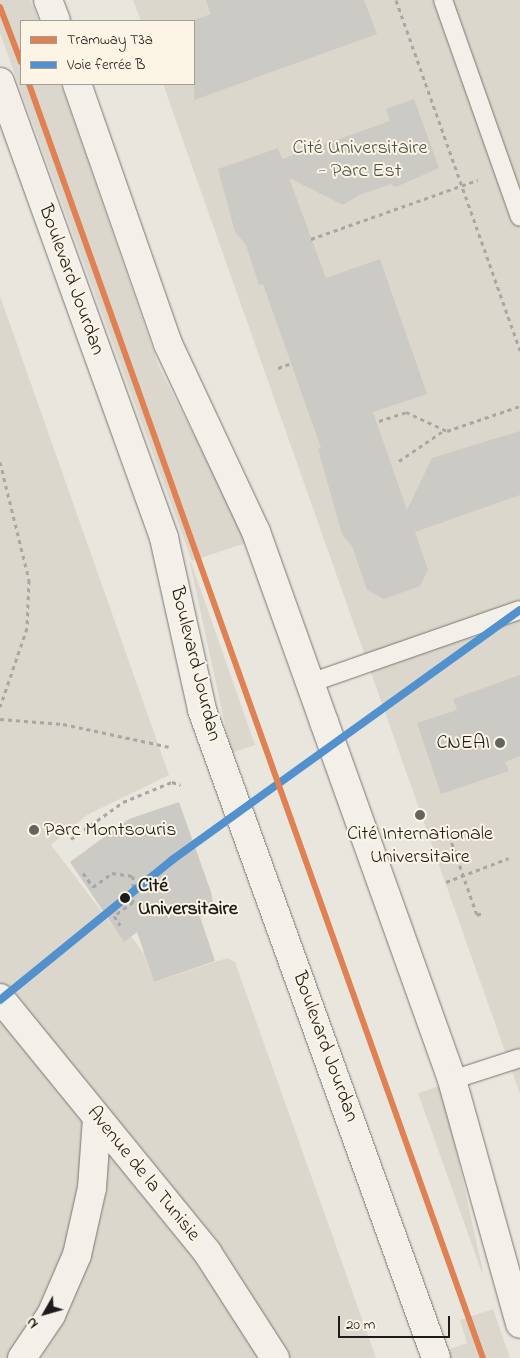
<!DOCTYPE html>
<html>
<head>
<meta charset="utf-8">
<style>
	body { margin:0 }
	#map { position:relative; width:520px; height:1358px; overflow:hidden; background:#e9e6de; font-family:"Indie Flower",sans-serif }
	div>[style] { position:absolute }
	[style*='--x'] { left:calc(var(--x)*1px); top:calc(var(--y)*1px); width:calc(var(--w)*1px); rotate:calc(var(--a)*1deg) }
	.green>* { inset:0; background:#dbd7cc }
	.building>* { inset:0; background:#cccac4 }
	.path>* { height:3px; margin-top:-1.5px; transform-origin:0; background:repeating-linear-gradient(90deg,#a9a7a3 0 4px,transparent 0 8px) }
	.roads { filter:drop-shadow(0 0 1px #787773) drop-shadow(0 0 1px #787773) }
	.lane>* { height:18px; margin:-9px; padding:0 9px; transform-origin:9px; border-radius:9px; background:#f3f0ea }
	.street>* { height:28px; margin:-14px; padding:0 14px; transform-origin:14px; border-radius:14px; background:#f3f0ea }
	.primary>* { height:28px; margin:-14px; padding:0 14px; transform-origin:14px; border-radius:14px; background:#f3f0ea }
	.rail-1>* { height:8px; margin:-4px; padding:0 4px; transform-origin:4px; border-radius:4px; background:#5291ce }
	.tram-1>* { height:6px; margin:-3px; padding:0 3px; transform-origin:3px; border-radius:3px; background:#e08153 }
	.dots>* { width:14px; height:14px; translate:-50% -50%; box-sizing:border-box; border:2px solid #fcf5e5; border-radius:50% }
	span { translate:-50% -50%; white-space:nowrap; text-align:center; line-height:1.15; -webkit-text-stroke:4px #fcf5e5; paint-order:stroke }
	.park-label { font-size:20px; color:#52504c }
	.street-label { font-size:20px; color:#1c1c1c }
	.poi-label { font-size:20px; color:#1c1c1c }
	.right { translate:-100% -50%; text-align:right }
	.left { translate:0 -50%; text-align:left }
	.stop-label { font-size:20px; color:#1c1c1c; font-weight:700 }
	.legend { position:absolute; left:20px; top:20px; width:175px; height:65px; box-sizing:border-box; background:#fcf5e5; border:1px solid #a29e95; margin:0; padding:6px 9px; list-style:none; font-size:15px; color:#1c1c1c }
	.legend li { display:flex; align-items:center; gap:10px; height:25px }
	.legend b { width:25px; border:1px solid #a29e95 }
	.north { position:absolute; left:20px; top:1288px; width:50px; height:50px; -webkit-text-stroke:4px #fcf5e5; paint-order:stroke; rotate:232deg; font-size:14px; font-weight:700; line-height:20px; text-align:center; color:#1c1c1c }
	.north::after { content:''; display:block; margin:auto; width:18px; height:22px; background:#1c1c1c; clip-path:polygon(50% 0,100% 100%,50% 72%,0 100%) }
	.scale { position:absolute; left:338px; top:1316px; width:112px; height:22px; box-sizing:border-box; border:2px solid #1c1c1c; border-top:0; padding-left:6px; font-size:15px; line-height:18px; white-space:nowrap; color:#1c1c1c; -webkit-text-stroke:4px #fcf5e5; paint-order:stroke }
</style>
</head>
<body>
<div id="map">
	<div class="green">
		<div style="clip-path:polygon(0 0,30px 0,39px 21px,21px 21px,21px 84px,61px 84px,159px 367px,249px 542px,192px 561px,0 33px)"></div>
		<div style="clip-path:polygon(133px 0,520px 0,520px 1094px,163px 84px,194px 84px,194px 21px,141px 21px)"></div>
		<div style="clip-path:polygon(0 296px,169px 775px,87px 815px,51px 845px,124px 941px,131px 936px,144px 954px,154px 982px,227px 958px,235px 962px,376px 1358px,0 1358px)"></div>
		<div style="clip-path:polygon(191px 562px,255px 745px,231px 753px,190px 563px)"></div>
		<div style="clip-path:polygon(442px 1085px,483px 1272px,482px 1273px,418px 1093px)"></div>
		<div style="clip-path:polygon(493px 1309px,510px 1358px,447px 1358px,443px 1352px,467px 1343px,460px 1320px)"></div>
	</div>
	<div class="building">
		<div style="clip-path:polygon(206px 0,364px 0,377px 34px,194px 100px,194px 20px,211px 14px)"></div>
		<div style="clip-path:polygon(414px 99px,439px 168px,396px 187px,391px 184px,359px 195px,343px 205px,289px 178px,326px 278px,380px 259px,427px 394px,373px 412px,407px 510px,432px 458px,520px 431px,520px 495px,415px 532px,428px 570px,420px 586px,384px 599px,367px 590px,352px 546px,342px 534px,318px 449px,321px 448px,263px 284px,259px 285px,246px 245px,235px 232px,218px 169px,278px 148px,282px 159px,390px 121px,386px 109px)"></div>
		<div style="clip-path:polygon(520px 675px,520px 756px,505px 762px,509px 771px,441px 794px,417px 723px,457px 710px,453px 699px)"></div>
		<div style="clip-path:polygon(179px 802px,211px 892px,215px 912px,200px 917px,215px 961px,154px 982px,137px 932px,124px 942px,70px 862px,129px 819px)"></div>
	</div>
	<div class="path">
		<div style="--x:396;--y:0;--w:372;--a:70.5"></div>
		<div style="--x:311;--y:239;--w:177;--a:-19.5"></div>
		<div style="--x:278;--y:368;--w:15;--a:-20"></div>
		<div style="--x:379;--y:421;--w:28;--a:-18"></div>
		<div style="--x:406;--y:412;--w:45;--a:24.9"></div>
		<div style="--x:447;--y:431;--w:77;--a:-18.9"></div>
		<div style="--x:399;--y:461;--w:53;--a:-34.3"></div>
		<div style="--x:0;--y:462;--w:122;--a:76.2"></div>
		<div style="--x:29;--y:580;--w:48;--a:92.4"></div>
		<div style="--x:27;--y:628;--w:83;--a:108.9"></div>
		<div style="--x:0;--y:719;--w:63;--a:4.5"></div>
		<div style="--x:63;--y:724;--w:108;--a:12.2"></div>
		<div style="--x:454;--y:834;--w:5;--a:169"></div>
		<div style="--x:449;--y:835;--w:85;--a:70.7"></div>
		<div style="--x:477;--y:915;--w:5;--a:-22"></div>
		<div style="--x:71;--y:839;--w:64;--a:-35.4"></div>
		<div style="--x:123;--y:802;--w:53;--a:-22.2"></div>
		<div style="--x:172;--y:782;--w:9;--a:18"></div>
		<div style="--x:83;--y:873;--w:17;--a:54"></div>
		<div style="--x:93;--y:887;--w:24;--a:-36"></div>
		<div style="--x:112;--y:873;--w:21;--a:8"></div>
		<div style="--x:133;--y:876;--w:26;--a:90"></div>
		<div style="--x:133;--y:902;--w:24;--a:144"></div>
		<div style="--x:114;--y:916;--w:11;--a:56"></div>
		<div style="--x:446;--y:882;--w:67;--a:-20.9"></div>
	</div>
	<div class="roads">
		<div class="lane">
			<div style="--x:443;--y:0;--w:230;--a:70.5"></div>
			<div style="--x:310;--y:683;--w:222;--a:-19.2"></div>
			<div style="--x:452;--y:1080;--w:71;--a:-17.9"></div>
		</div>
		<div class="street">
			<div style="--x:0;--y:998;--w:328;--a:50.8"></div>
			<div style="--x:207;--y:1252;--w:126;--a:57.3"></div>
			<div style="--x:22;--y:1358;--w:52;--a:-56"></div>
			<div style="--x:51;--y:1315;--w:65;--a:-66.6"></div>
			<div style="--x:77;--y:1255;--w:69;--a:-77.4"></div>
			<div style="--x:92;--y:1188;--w:70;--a:-85.9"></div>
		</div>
		<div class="primary">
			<div style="--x:48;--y:0;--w:22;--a:69"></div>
			<div style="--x:0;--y:82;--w:485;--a:70.2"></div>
			<div style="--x:164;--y:538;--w:176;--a:77.5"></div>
			<div style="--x:202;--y:710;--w:689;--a:70.14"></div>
			<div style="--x:77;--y:84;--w:275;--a:70.7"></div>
			<div style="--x:168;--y:344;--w:208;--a:64.9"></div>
			<div style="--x:256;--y:532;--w:202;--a:70.3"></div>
			<div style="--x:324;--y:722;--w:380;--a:70.3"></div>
			<div style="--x:452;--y:1080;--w:253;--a:74.4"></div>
		</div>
	</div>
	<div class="rail-1">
		<div style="--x:0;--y:1000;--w:222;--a:-39.1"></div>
		<div style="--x:172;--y:860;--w:428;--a:-35.7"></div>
	</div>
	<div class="tram-1">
		<div style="--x:0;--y:7;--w:59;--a:69.1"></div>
		<div style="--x:29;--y:84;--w:1352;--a:70.39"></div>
	</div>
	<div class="dots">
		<div style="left:500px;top:743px;background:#646360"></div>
		<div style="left:420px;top:815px;background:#646360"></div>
		<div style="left:34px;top:830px;background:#646360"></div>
		<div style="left:125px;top:898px;background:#1c1c1c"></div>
	</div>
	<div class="park-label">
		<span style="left:360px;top:160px">Cité Universitaire<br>- Parc Est</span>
	</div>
	<div class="street-label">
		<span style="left:71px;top:280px;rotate:70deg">Boulevard Jourdan</span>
		<span style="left:195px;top:664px;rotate:76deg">Boulevard Jourdan</span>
		<span style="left:325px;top:1047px;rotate:70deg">Boulevard Jourdan</span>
		<span style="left:143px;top:1174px;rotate:51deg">Avenue de la Tunisie</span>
	</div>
	<div class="poi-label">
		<span class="right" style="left:490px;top:743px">CNEAI</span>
		<span class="left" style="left:44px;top:830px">Parc Montsouris</span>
		<span style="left:420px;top:846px">Cité Internationale<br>Universitaire</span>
	</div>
	<div class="stop-label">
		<span class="left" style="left:138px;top:898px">Cité<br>Universitaire</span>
	</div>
	<ul class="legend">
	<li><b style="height:6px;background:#e08153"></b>Tramway T3a</li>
	<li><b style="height:6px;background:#5291ce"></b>Voie ferrée B</li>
	</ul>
	<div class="north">N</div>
	<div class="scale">20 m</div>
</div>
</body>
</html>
